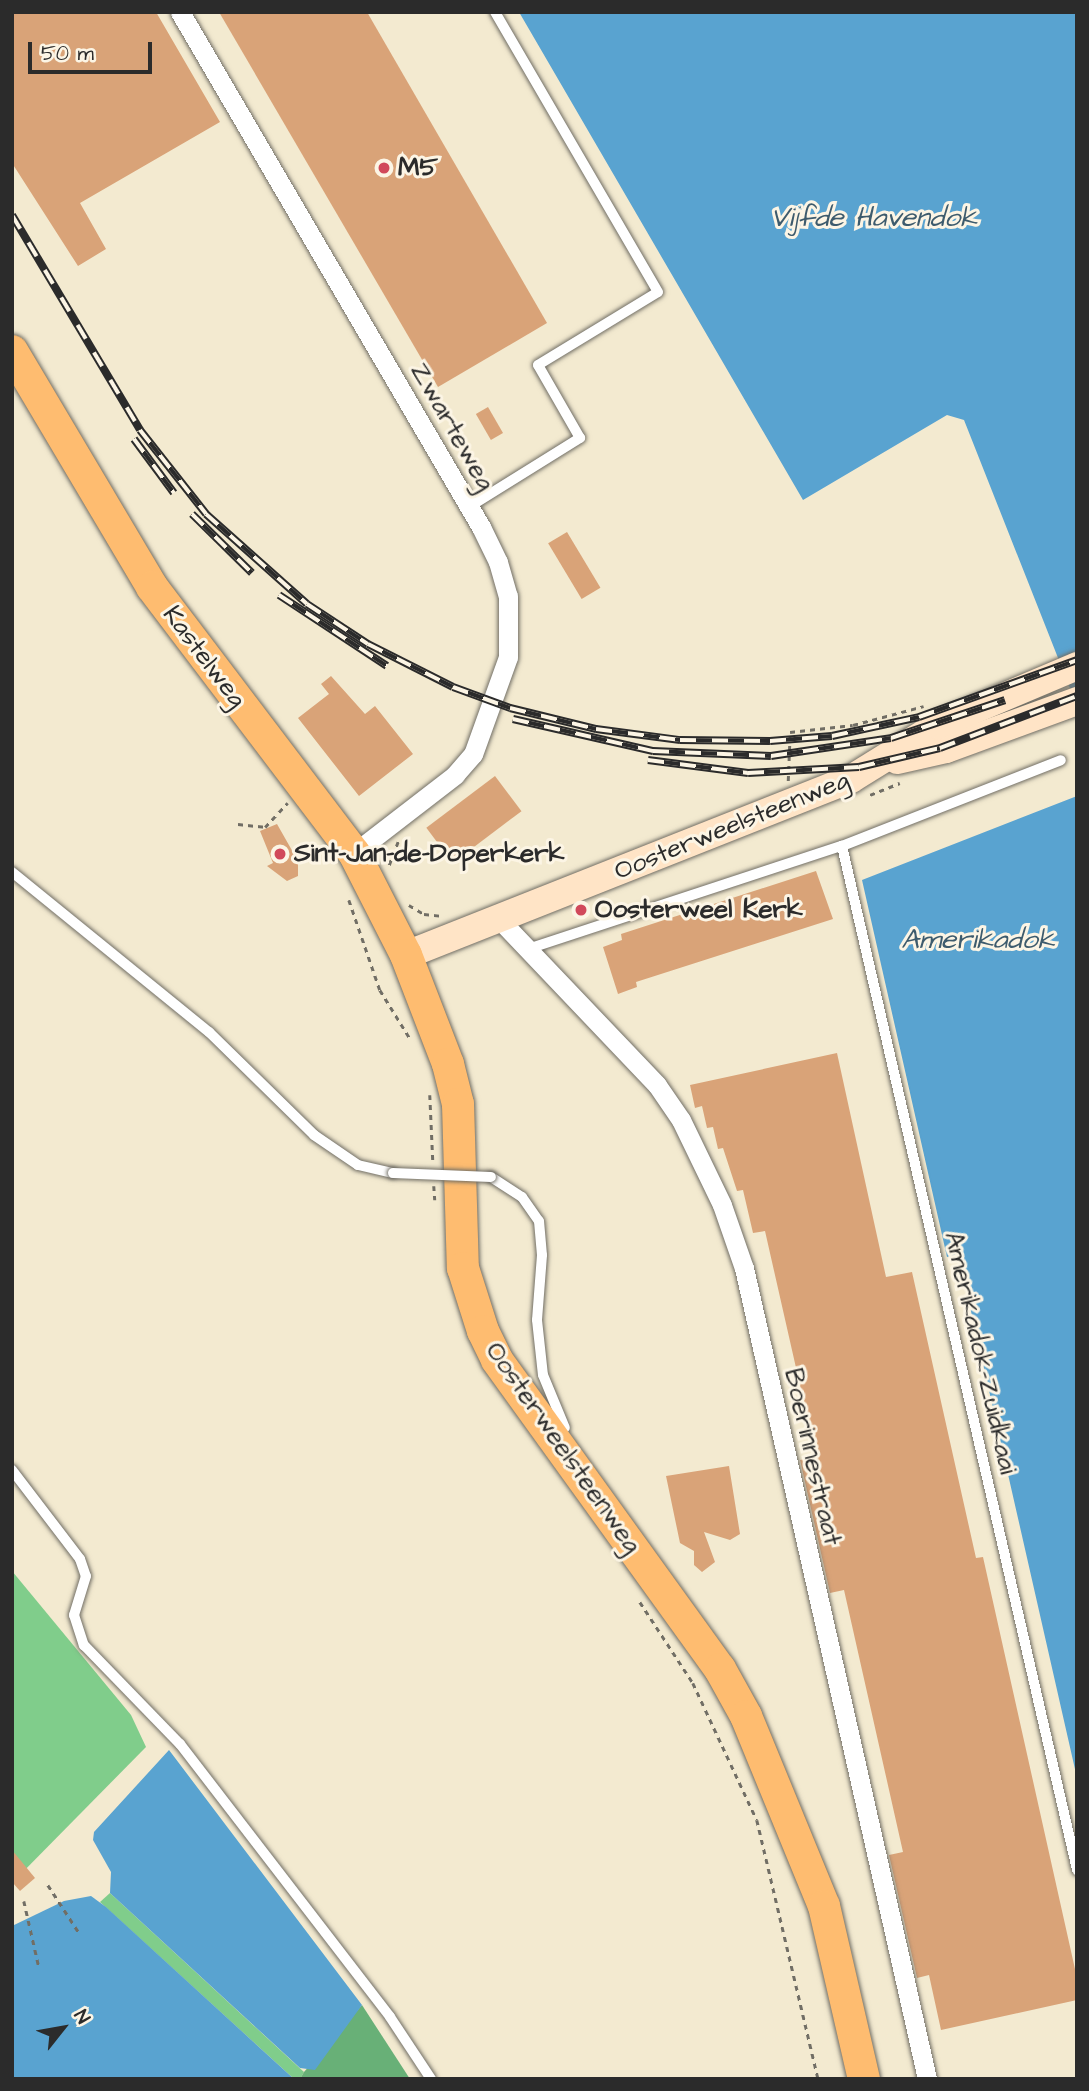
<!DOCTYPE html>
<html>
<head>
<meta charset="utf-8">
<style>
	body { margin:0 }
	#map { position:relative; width:1089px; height:2091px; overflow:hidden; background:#f3ead0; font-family:"Architects Daughter",sans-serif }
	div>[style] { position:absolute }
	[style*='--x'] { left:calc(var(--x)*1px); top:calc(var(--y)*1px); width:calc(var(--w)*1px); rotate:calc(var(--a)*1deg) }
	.green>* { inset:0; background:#80cd8b }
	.forest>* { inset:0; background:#68b077 }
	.water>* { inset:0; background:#59a3d0 }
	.building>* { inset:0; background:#d9a378; transform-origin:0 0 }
	.path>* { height:2.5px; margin-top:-1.25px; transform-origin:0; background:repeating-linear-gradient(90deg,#716e65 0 5px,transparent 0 10px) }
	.roads { filter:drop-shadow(0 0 2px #716e65) drop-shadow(0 0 2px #716e65) }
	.service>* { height:10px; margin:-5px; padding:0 5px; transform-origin:5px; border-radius:5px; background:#fff }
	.minor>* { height:19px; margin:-9.5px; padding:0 9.5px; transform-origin:9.5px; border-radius:9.5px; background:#fff }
	.secondary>* { height:28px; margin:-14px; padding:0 14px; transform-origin:14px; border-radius:14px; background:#ffe4c6 }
	.primary>* { height:32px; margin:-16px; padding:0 16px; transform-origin:16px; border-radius:16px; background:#febc70 }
	.rail>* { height:8px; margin-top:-4px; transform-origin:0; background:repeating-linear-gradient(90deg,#fcf5e5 0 16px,#2b2b2b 0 32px); box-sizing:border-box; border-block:2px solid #2b2b2b }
	.bridges { filter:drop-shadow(0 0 2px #716e65) drop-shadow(0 0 2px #716e65) }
	.service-bridge>* { height:10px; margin:-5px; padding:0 5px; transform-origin:5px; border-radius:5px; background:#fff }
	.dots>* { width:19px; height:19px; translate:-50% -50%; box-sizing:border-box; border:4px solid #fcf5e5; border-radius:50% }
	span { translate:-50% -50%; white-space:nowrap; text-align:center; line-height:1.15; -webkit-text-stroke:6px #fcf5e5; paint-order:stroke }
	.poi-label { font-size:26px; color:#2b2b2b; font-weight:700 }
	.left { translate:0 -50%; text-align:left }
	.street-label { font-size:26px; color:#2b2b2b }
	.water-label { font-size:28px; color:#3d5b6d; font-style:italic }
	.frame { position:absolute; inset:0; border:14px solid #2b2b2b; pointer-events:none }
	.north { position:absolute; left:28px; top:1993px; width:70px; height:70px; -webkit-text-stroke:5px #fcf5e5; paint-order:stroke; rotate:59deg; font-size:19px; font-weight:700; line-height:28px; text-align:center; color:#2b2b2b }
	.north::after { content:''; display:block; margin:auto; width:24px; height:32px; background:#2b2b2b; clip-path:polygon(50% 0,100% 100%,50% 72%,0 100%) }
	.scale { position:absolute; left:28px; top:42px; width:124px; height:32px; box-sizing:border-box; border:4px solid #2b2b2b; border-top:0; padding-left:9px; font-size:21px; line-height:24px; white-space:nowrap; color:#2b2b2b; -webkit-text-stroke:5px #fcf5e5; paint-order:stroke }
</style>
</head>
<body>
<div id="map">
	<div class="green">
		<div style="clip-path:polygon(12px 1571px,131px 1715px,146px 1747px,12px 1883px)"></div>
		<div style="clip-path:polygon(110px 1893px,304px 2072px,300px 2079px,294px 2079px,100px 1902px)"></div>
	</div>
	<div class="forest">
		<div style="clip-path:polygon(362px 2005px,410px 2079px,300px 2079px,304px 2072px)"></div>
	</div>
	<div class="water">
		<div style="clip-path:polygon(519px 12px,1077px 12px,1077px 706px,964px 420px,947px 415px,803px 500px)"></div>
		<div style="clip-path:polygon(1077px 796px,1077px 1778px,958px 1254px,947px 1257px,862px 880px)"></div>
		<div style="clip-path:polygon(169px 1750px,362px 2005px,315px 2070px,300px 2068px,110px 1893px,111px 1872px,93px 1840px,94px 1832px)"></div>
		<div style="clip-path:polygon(91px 1896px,106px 1907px,294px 2079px,12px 2079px,12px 1926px,64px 1901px)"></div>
	</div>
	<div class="building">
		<div style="clip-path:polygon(12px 12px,156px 12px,220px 122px,80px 203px,106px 249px,78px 266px,12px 163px)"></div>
		<div style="clip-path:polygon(219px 12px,367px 12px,547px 323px,438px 387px)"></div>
		<div style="left:488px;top:407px;width:30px;height:14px;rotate:60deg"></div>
		<div style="left:567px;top:532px;width:65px;height:22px;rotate:59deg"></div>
		<div style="clip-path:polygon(331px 676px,365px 714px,375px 706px,413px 754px,359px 796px,298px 718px,329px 694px,321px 684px)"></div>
		<div style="left:495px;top:776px;width:44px;height:86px;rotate:53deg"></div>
		<div style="clip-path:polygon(277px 824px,298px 861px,298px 876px,287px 881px,267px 866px,273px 863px,260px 831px)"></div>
		<div style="clip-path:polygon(816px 871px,833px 919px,636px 982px,637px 987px,618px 994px,603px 947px,622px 940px,621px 934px)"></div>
		<div style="clip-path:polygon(837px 1053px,886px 1277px,912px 1272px,976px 1558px,983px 1557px,1077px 1978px,1077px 2000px,941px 2030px,929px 1975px,917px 1978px,889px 1855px,903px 1852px,844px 1590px,830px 1593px,800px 1460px,816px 1456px,765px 1231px,753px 1233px,743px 1190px,737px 1191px,723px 1148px,718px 1149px,713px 1127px,707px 1128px,702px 1106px,695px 1108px,690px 1085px)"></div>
		<div style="clip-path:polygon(729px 1466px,740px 1534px,730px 1540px,704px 1532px,715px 1562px,702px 1572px,694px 1565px,694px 1551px,680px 1543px,666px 1476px)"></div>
		<div style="clip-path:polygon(12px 1850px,35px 1878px,20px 1891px,12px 1882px)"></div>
	</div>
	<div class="path">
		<div style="--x:788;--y:781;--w:49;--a:-87.7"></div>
		<div style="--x:790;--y:732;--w:63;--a:-6.3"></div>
		<div style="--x:853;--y:725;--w:73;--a:-15"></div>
		<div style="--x:870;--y:795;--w:32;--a:-22"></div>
		<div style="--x:238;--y:824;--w:27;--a:6"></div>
		<div style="--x:265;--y:827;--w:33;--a:-47"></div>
		<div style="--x:389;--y:865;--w:25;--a:-69"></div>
		<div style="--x:349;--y:900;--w:95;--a:71"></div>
		<div style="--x:380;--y:990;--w:59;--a:58.2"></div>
		<div style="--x:409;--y:905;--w:17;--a:31"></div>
		<div style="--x:424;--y:914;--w:18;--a:6"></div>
		<div style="--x:430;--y:1095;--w:67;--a:87.4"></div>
		<div style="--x:434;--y:1186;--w:14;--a:86"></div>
		<div style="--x:640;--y:1602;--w:97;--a:56.8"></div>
		<div style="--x:693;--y:1683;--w:151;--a:65"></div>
		<div style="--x:757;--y:1820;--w:266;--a:76.7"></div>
		<div style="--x:48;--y:1885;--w:59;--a:56.9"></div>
		<div style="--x:24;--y:1901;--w:68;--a:77.2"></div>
	</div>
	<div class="roads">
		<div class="service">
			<div style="--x:469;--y:507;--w:131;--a:-31.9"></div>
			<div style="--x:580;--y:438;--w:84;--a:-119.9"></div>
			<div style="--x:538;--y:365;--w:140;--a:-31.3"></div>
			<div style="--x:658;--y:292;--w:324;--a:-120.2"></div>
			<div style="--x:842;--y:846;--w:1051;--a:77.07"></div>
			<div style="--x:12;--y:872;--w:254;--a:39.1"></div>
			<div style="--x:209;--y:1032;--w:147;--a:44.4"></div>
			<div style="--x:314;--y:1135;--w:53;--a:34.3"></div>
			<div style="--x:358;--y:1165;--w:36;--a:13"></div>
			<div style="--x:528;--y:949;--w:330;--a:-18.2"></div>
			<div style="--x:842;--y:846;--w:235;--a:-21.4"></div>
			<div style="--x:491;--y:1177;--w:37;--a:33"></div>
			<div style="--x:522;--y:1197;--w:29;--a:55"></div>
			<div style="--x:539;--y:1221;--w:34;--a:85"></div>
			<div style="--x:542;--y:1255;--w:65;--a:94.4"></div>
			<div style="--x:537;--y:1320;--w:55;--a:83.8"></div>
			<div style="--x:543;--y:1375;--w:57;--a:67.5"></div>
			<div style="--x:12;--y:1470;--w:112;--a:52.6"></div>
			<div style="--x:80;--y:1559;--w:18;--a:71"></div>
			<div style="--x:86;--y:1576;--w:41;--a:107.1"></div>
			<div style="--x:74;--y:1615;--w:32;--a:72"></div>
			<div style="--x:84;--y:1645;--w:138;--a:45.9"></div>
			<div style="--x:180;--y:1744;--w:344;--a:52.4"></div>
			<div style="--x:390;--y:2017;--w:74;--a:56.5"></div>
		</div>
		<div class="minor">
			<div style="--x:180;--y:12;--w:597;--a:59.7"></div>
			<div style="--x:481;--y:527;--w:39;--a:64"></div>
			<div style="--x:498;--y:562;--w:35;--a:74"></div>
			<div style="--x:508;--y:596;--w:61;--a:90"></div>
			<div style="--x:508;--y:657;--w:103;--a:109.8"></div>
			<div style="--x:473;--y:754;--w:28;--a:131"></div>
			<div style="--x:455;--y:775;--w:128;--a:142.3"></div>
			<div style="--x:499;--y:919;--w:229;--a:46.4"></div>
			<div style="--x:657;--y:1085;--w:42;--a:55.6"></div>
			<div style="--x:681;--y:1120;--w:94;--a:64.2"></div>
			<div style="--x:722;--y:1205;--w:67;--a:70.8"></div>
			<div style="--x:744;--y:1268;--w:831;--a:77.28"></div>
		</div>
		<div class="secondary">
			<div style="--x:897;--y:760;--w:50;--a:-12.7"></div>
			<div style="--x:946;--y:749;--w:140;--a:-20.1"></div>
			<div style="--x:406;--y:955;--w:479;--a:-21.6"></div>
			<div style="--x:851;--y:779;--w:102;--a:-31.8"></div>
			<div style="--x:938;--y:725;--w:151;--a:-23"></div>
		</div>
		<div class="primary">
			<div style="--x:12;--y:351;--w:274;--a:59.3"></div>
			<div style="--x:152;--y:587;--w:334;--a:52.8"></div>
			<div style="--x:354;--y:853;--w:114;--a:63"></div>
			<div style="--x:406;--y:955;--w:117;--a:68.9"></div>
			<div style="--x:448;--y:1064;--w:41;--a:76"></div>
			<div style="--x:458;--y:1104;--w:164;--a:88.3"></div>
			<div style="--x:463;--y:1268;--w:66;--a:72.4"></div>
			<div style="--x:483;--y:1331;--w:32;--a:64"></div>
			<div style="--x:497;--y:1360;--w:381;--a:54.2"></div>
			<div style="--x:720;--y:1669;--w:54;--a:61"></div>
			<div style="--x:746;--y:1716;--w:205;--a:67.7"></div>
			<div style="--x:824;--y:1906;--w:178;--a:77"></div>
		</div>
	</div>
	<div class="rail">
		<div style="--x:12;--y:215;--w:250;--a:59.2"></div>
		<div style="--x:140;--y:430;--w:107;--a:51.8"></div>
		<div style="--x:206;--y:514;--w:135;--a:41.7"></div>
		<div style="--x:307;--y:604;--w:73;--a:33.3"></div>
		<div style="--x:368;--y:644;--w:95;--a:26.8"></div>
		<div style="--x:453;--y:687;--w:61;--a:20.2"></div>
		<div style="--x:510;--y:708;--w:89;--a:13.7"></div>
		<div style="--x:596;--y:729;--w:85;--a:7.5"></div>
		<div style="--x:680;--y:740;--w:90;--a:0.6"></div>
		<div style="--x:770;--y:741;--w:62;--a:-4.6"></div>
		<div style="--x:832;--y:736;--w:89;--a:-12.3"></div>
		<div style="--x:919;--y:717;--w:168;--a:-19.8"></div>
		<div style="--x:134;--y:439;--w:67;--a:53.5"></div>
		<div style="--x:192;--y:514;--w:84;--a:44.5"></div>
		<div style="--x:279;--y:595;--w:129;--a:33.3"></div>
		<div style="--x:513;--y:719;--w:144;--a:12.9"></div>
		<div style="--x:653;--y:751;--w:118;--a:2.4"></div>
		<div style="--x:771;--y:756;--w:121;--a:-8.5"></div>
		<div style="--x:891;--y:738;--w:120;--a:-18.4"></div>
		<div style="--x:648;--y:760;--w:101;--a:7.4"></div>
		<div style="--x:748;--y:773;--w:111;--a:-3.1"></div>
		<div style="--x:859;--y:767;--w:83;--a:-13.2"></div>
		<div style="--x:940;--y:748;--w:147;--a:-20.8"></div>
	</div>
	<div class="bridges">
		<div class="service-bridge">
			<div style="--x:393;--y:1173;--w:98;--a:2.3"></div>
		</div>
	</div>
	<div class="dots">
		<div style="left:384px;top:168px;background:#d1495b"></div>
		<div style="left:280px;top:854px;background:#d1495b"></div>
		<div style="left:581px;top:910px;background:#d1495b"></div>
	</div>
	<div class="poi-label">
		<span class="left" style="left:398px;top:168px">M5</span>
		<span class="left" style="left:294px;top:854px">Sint-Jan-de-Doperkerk</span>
		<span class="left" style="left:595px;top:910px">Oosterweel Kerk</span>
	</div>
	<div class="street-label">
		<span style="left:452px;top:427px;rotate:60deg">Zwarteweg</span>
		<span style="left:204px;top:657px;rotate:53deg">Kastelweg</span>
		<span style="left:732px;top:826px;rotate:-22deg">Oosterweelsteenweg</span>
		<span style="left:980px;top:1353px;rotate:77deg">Amerikadok-Zuidkaai</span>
		<span style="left:563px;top:1448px;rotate:55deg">Oosterweelsteenweg</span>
		<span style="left:812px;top:1457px;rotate:77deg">Boerinnestraat</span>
	</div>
	<div class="water-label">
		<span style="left:874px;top:218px">Vijfde Havendok</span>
		<span style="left:978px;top:940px">Amerikadok</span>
	</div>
	<div class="frame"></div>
	<div class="north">N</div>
	<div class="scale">50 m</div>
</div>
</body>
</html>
